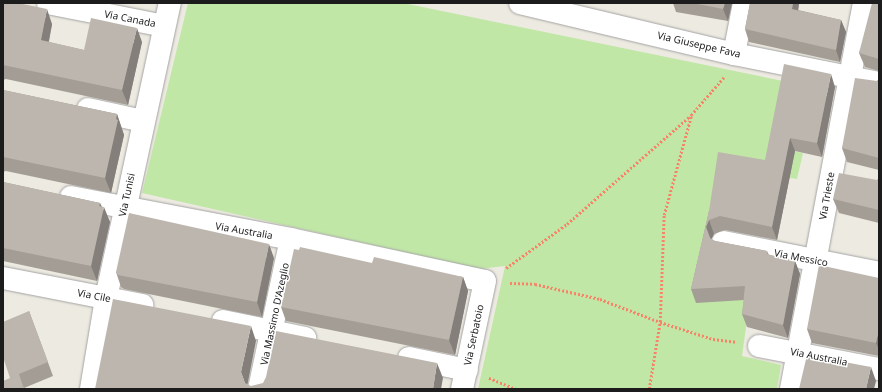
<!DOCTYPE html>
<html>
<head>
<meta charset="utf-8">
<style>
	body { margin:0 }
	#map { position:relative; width:882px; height:392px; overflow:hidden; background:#edeae1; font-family:"Noto Sans",sans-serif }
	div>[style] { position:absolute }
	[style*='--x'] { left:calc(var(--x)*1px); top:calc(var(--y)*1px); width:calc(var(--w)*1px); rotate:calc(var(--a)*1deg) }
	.grass>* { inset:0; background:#c1e7a7 }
	.path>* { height:2.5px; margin-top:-1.25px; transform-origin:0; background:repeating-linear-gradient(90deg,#f78469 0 2px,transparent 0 4px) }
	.roads { filter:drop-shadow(0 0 1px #a3a3a3) drop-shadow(0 0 1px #a3a3a3) }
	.minor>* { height:22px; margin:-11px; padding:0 11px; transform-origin:11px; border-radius:11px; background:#fff }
	.wall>* { inset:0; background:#a39d96 }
	.shaded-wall>* { inset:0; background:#847f7a }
	.building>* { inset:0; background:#bdb6ae }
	span { translate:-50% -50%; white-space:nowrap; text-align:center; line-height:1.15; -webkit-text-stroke:3px #fff; paint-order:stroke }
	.street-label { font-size:10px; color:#1c1c1c }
	.frame { position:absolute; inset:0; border:4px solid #1c1c1c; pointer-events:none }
</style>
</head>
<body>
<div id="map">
	<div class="grass">
		<div style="clip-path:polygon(188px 3px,403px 3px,788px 82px,775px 147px,803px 153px,797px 179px,723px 165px,696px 302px,750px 299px,742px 356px,781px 365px,777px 389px,478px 389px,505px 266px,479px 269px,142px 193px)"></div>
	</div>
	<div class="path">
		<div style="--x:506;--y:268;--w:75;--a:-35.8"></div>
		<div style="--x:567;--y:224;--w:165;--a:-41.3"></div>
		<div style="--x:691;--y:115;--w:50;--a:-49"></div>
		<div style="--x:510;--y:283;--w:25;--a:2"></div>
		<div style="--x:535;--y:284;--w:67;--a:13"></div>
		<div style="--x:600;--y:299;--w:64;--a:21"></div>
		<div style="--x:660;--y:322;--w:56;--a:17.8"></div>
		<div style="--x:713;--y:339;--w:23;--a:7"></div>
		<div style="--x:489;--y:378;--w:29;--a:22"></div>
		<div style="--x:649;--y:389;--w:68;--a:-80.7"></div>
		<div style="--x:660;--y:322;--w:107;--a:-87.9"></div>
		<div style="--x:664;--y:215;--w:103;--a:-74.7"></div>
	</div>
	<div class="roads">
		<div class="minor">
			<div style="--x:48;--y:3;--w:118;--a:11.2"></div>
			<div style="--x:520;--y:3;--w:220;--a:13.4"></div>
			<div style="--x:734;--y:54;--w:148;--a:11.3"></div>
			<div style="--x:734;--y:54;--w:52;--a:-78.9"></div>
			<div style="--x:88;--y:109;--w:56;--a:12.3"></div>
			<div style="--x:71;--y:197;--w:224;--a:10.8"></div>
			<div style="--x:291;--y:239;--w:198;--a:12.2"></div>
			<div style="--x:485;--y:281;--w:110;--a:102"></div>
			<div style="--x:723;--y:242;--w:159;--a:11.2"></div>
			<div style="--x:3;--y:278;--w:142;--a:11"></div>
			<div style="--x:223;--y:321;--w:84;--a:11.7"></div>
			<div style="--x:759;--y:346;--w:122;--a:10.9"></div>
			<div style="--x:409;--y:358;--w:59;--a:11.7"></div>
			<div style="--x:91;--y:389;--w:92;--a:-80.6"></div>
			<div style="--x:106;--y:298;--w:302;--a:-77.8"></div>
			<div style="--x:259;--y:389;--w:153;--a:-78"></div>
			<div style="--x:791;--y:389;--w:393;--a:-79.3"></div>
		</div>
	</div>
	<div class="wall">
		<div style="clip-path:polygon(3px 3px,52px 24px,49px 42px,84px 50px,142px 42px,128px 105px,6px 79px,3px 80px)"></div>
		<div style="clip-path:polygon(673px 3px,732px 3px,728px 21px,676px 12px)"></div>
		<div style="clip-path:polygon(750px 3px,799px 3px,798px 10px,841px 20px,846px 32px,840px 62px,749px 42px,745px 29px)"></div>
		<div style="clip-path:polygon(879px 3px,879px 71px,865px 67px,859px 53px)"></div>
		<div style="clip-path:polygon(879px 79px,879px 170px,847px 162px,842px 148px,877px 81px)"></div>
		<div style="clip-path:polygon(835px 87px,822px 157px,795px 151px,777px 240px,725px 230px,714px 234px,711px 239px,715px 241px,767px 251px,769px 255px,795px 261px,800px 274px,788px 338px,747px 327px,742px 314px,744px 300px,696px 303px,691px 289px,709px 211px,765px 160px)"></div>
		<div style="clip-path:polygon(3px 90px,117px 114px,124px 135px,111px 193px,6px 171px,3px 172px)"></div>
		<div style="clip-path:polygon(879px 178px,879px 223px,839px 213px,833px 199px,877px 180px)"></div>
		<div style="clip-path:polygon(3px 182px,100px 203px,110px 222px,97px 281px,3px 261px)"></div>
		<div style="clip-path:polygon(274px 258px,262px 317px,124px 289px,121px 287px,116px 272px)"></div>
		<div style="clip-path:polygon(372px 263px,463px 277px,468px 291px,455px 355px,286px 321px,281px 307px)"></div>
		<div style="clip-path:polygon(879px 278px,879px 356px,812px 343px,807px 329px)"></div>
		<div style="clip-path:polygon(29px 311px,53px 376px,24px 388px,10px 378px)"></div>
	</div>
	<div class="shaded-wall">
		<div style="clip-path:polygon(725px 3px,732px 3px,728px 21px,723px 9px)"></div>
		<div style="clip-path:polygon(793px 3px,799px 3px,797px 21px,792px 9px)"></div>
		<div style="clip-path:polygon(47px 9px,52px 24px,46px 55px,41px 40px)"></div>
		<div style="clip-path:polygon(841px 20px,846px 32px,840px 62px,836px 50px)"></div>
		<div style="clip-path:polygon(137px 28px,142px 42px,128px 105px,122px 90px)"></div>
		<div style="clip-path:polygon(831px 74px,835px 87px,822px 157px,817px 143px)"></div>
		<div style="clip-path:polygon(117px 114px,124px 135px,111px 193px,105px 178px)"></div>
		<div style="clip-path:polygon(790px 138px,795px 151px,777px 240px,772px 227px)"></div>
		<div style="clip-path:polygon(100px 203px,103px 212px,104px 207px,110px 222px,97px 281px,91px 266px)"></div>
		<div style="clip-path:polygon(709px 220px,714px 234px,711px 240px,706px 227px)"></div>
		<div style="clip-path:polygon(269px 244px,274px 258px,262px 317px,257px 302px)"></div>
		<div style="clip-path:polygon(795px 261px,800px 274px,788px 338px,783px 325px)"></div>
		<div style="clip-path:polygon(463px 277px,468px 291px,455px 355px,449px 340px)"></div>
		<div style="clip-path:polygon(251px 326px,256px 341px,247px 387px,247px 389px,241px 372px)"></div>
		<div style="clip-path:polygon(879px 330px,879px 350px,876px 343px)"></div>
		<div style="clip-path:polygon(437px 363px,443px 378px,441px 389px,433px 389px)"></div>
		<div style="clip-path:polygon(871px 367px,876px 381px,874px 389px,866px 389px)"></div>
	</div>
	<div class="building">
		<div style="clip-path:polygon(3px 3px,18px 3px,47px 9px,41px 40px,84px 50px,91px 18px,137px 28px,122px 90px,3px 65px)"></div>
		<div style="clip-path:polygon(692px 3px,725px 3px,723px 9px)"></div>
		<div style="clip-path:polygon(750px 3px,793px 3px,792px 9px,841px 20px,836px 50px,745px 29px)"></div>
		<div style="clip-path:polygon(872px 3px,879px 3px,879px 59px,859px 53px)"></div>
		<div style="clip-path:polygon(784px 64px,831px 74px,817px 143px,790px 138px,772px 227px,720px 216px,709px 220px,706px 227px,710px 238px,715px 241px,767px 251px,767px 254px,795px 261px,783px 325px,742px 314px,745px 286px,691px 289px,709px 211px,718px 152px,765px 160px)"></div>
		<div style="clip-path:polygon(855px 78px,877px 81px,879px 79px,879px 158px,842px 148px)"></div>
		<div style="clip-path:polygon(3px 90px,117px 114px,116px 119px,118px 120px,105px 178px,3px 157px)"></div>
		<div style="clip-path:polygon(839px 173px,877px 180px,879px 178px,879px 210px,833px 199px)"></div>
		<div style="clip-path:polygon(3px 182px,100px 203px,99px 206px,104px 207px,91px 266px,3px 248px)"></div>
		<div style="clip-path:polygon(129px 213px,269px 244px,257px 302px,118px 275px,116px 272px)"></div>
		<div style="clip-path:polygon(300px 247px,372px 263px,374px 257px,463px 277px,449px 340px,281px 307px,294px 249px,299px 250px)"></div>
		<div style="clip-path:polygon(819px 265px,879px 278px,879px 330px,876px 343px,807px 329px)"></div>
		<div style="clip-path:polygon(113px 299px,251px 326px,241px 372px,245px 383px,251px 386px,263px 383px,266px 377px,276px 331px,437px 363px,433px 389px,95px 389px)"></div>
		<div style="clip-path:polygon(29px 311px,48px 362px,19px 374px,24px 389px,3px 389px,3px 381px,10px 378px,3px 357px,3px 322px)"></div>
		<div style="clip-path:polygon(807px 355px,871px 367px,866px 389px,799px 389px)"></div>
	</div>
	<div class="street-label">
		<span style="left:130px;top:19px;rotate:11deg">Via Canada</span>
		<span style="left:699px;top:45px;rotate:13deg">Via Giuseppe Fava</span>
		<span style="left:127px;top:195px;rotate:-78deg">Via Tunisi</span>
		<span style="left:827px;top:196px;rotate:-80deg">Via Trieste</span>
		<span style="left:244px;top:231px;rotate:10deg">Via Australia</span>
		<span style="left:801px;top:258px;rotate:11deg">Via Messico</span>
		<span style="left:94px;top:296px;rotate:11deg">Via Cile</span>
		<span style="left:275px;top:314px;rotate:-78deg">Via Massimo D'Azeglio</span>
		<span style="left:474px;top:335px;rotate:-78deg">Via Serbatoio</span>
		<span style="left:819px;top:357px;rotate:11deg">Via Australia</span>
	</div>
	<div class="frame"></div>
</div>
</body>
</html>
